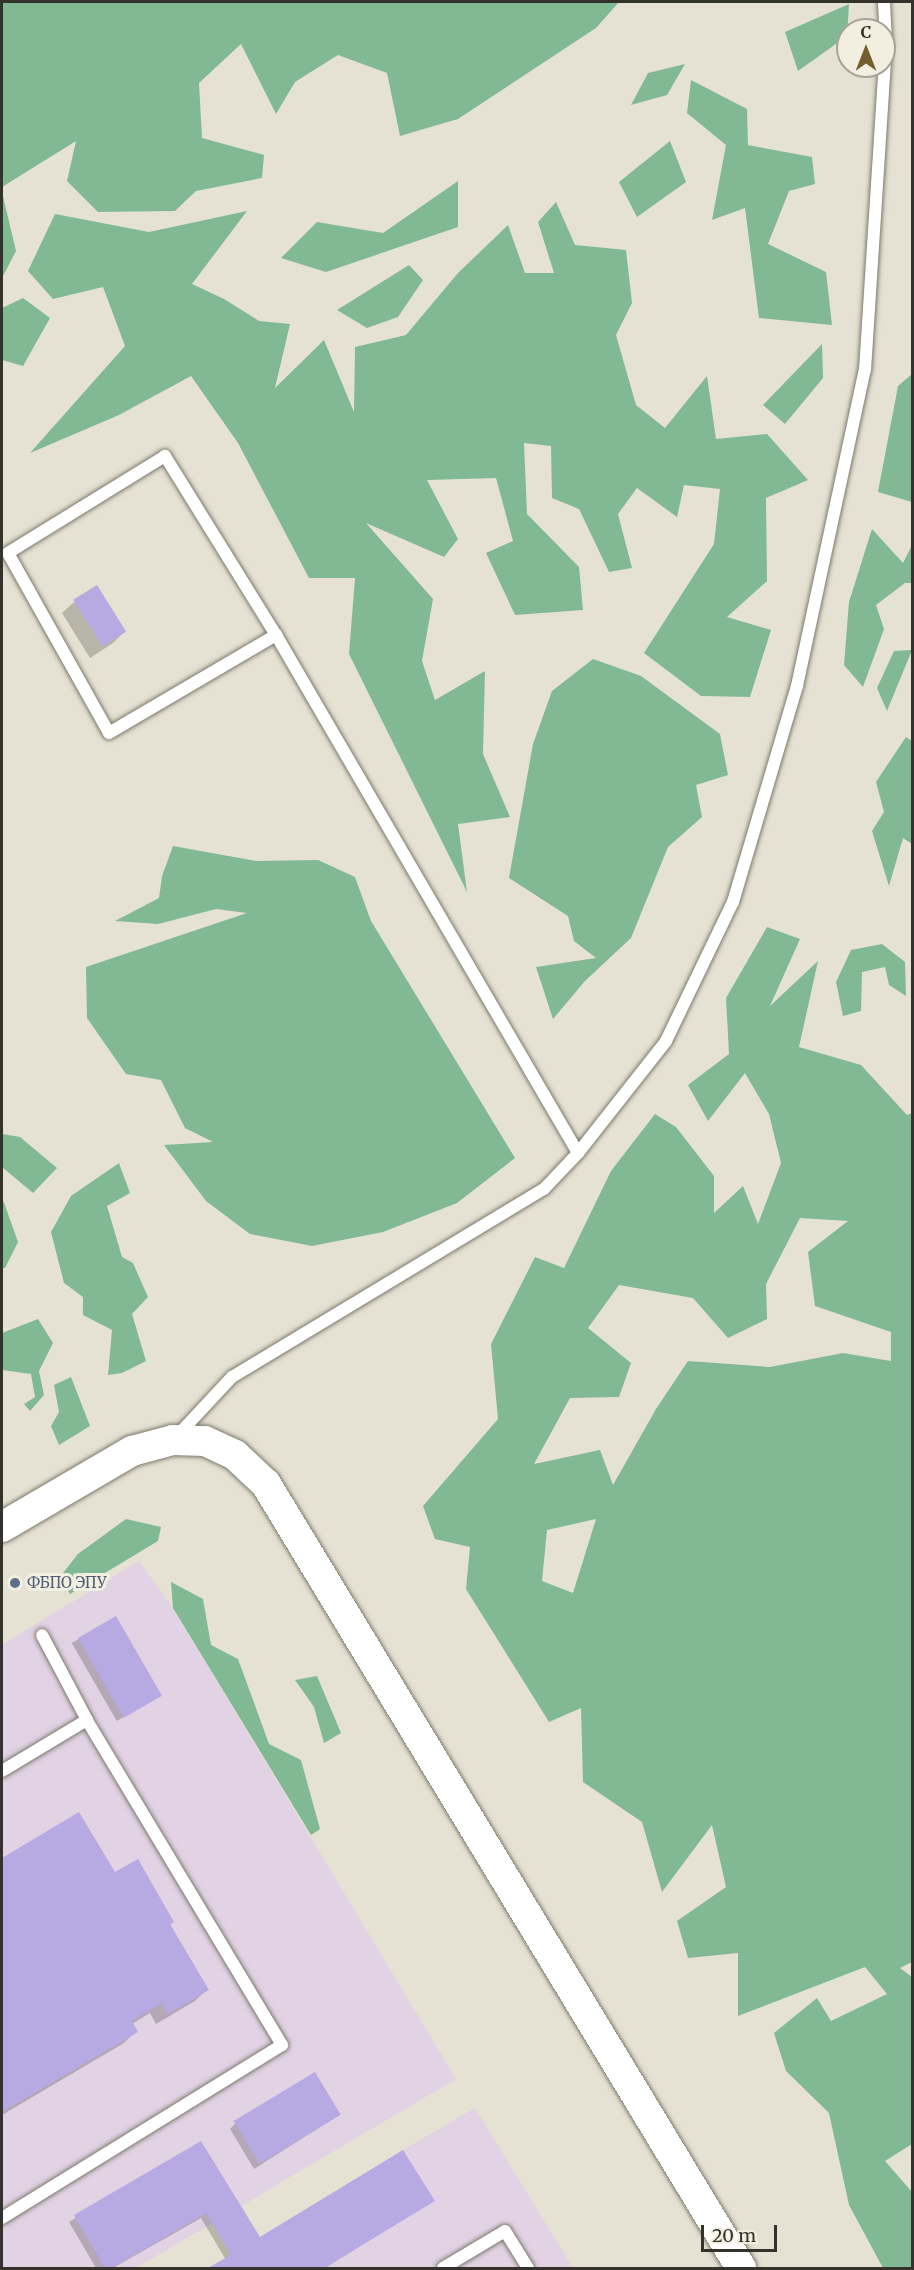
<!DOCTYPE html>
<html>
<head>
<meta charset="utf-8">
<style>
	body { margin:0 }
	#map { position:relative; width:914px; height:2270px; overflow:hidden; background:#e5e2d3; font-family:Merriweather,serif }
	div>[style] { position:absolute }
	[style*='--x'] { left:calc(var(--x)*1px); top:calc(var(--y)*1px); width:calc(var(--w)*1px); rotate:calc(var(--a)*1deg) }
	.industrial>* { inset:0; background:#e1d2e4 }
	.forest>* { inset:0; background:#81b994 }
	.shadow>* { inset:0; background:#0003; transform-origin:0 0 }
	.building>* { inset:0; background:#b7aae2; transform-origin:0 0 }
	.roads { filter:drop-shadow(0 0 2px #7d7a6d) drop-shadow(0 0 2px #7d7a6d) }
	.service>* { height:12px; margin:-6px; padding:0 6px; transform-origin:6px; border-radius:6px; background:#fff }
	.tertiary>* { height:30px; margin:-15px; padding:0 15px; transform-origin:15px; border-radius:15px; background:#fff }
	.dots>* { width:16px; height:16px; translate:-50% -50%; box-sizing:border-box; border:3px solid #f2efe0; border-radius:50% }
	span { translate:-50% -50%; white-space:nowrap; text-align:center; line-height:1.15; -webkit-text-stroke:6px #f2efe0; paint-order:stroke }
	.service-label { font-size:15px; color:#4e5e75 }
	.left { translate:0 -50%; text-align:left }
	.frame { position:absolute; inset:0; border:3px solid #33322c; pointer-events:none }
	.north { position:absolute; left:836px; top:18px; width:60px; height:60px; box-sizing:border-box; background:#f2efe0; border:2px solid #a6a398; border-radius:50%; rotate:0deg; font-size:16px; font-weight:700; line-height:24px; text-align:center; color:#33322c }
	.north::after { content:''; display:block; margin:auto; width:21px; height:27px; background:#765d2e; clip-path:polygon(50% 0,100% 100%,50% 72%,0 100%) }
	.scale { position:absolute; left:701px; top:2225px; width:76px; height:27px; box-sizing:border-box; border:3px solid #33322c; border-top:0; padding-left:8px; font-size:18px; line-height:21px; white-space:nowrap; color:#33322c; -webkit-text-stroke:4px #f2efe0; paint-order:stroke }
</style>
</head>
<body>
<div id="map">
	<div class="industrial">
		<div style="clip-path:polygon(139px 1561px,173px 1608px,456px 2079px,136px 2268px,2px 2268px,2px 1645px)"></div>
		<div style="clip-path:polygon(475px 2108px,573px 2268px,208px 2268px,403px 2150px)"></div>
	</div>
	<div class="forest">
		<div style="clip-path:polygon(2px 2px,619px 2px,596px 28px,458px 119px,400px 136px,387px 73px,338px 55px,295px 82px,276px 114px,241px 44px,199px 83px,202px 138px,264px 155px,262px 178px,196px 191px,175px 211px,98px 212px,67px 181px,76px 141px,2px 187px)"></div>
		<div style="clip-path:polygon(849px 4px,847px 36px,798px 71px,785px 32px)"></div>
		<div style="clip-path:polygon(685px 64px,667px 95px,631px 105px,648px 73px)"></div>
		<div style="clip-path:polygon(691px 80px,747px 109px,748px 145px,812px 157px,815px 184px,789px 191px,768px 244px,826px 272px,832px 325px,759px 318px,745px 208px,712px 220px,726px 145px,687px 113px)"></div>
		<div style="clip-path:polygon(670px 141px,686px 182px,637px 217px,619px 182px)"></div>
		<div style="clip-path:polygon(458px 181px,458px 227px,326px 272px,281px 258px,317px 222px,383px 233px)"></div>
		<div style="clip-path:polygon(2px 192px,16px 251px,2px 278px)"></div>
		<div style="clip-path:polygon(556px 202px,575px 245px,626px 250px,632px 303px,616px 335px,636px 405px,665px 428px,707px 376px,716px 439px,767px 434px,808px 480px,766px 498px,767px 581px,727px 617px,771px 630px,750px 697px,701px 696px,644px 653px,714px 544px,720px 489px,684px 485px,677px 517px,637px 488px,618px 514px,632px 568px,609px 572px,579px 509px,552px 498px,551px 446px,524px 443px,527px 514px,579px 567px,583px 610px,515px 615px,486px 553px,513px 541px,496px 478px,427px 480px,458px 539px,444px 557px,366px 523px,433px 599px,422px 661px,435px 700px,485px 671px,483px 754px,510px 817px,458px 824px,467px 892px,349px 654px,355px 578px,309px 578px,238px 443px,191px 376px,119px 415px,30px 453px,125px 346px,103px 287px,53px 299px,28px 271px,55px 214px,149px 232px,247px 211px,192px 284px,224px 299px,259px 321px,290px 324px,275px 388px,324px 340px,354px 412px,355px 347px,406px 335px,458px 273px,508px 225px,525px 273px,554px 273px,538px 222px)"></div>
		<div style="clip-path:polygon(409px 265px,423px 280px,398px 317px,367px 328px,337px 310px)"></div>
		<div style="clip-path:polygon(23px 298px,50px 318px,23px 366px,2px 360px,2px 308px)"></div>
		<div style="clip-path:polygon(822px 344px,823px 378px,785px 424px,763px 405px)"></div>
		<div style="clip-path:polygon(912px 374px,912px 502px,878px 492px,898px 386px)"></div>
		<div style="clip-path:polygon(872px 529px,903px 563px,912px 545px,912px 583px,905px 583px,876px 605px,884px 629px,863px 687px,844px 665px,849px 602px)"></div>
		<div style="clip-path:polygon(912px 650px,887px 711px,877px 688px,894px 651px)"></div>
		<div style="clip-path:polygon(593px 659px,641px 676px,720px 734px,728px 775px,696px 785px,702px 817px,668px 847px,631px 938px,585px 981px,553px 1019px,536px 967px,596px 958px,574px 941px,568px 916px,509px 878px,533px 744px,552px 691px)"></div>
		<div style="clip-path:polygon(906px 737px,912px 741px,912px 844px,903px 838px,889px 886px,872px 831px,884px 812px,876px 782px)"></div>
		<div style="clip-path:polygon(173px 846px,256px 861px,318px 860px,355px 877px,371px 921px,515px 1158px,457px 1203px,383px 1232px,312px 1246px,250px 1234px,206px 1201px,164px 1145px,213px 1142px,185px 1128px,161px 1080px,126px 1074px,87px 1018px,86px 967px,247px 913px,216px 909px,158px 924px,115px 921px,159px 898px,162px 876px)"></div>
		<div style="clip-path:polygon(evenodd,767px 927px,800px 939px,770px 1006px,818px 961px,799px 1047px,861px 1065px,907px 1115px,912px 1113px,912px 1962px,900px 1968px,912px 1977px,912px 2144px,885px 2161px,912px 2192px,912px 2268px,883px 2268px,849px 2205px,829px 2113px,786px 2071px,774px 2033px,817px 1998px,831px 2021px,887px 1994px,865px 1967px,738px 2016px,738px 1953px,688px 1958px,677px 1921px,726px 1887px,712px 1825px,662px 1892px,642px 1822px,583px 1782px,581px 1708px,549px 1722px,466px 1589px,470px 1547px,435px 1539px,423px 1506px,498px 1419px,491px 1344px,535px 1257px,564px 1268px,611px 1171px,655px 1114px,676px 1127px,714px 1176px,714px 1213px,743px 1186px,758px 1224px,781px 1163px,769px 1114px,745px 1073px,708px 1121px,688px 1085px,729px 1054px,726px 998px,767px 927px,800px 1218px,848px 1221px,808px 1252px,815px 1306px,891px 1332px,891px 1361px,843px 1353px,770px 1367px,688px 1361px,656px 1409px,613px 1485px,600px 1450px,534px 1464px,570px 1398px,619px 1397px,631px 1363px,588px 1328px,619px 1285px,693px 1298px,728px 1338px,767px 1319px,766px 1284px,800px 1218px,767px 927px,596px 1519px,573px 1593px,542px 1581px,547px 1530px,596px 1519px)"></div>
		<div style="clip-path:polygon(882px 944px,905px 962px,906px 996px,889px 985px,885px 967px,862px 972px,861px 1011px,843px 1016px,836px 982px,851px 950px)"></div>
		<div style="clip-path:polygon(2px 1134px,20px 1137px,57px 1168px,33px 1193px,2px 1167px)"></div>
		<div style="clip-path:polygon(119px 1163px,130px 1193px,107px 1206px,122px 1257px,133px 1263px,148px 1297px,132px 1314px,146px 1361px,122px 1373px,108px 1375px,112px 1330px,83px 1315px,83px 1297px,64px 1283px,51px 1232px,71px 1196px)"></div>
		<div style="clip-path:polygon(2px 1197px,18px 1242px,5px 1268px,2px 1268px)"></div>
		<div style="clip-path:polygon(38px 1319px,53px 1343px,39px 1371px,44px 1395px,30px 1411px,24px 1404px,35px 1397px,31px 1374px,2px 1370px,2px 1333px)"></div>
		<div style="clip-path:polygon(71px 1377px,90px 1426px,59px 1445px,51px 1426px,59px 1412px,54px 1385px)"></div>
		<div style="clip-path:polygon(126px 1519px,161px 1527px,158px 1541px,70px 1594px,59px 1578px,78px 1554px)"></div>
		<div style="clip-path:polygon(171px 1582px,203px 1599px,211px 1645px,238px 1659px,269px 1744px,301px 1760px,320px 1829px,311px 1835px,173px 1608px)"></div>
		<div style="clip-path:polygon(317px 1676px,341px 1733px,324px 1743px,314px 1707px,295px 1680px)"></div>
	</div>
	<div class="shadow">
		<div style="clip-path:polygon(74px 602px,124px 632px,113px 643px,90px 658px,62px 613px)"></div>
		<div style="left:115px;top:1618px;width:90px;height:50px;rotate:60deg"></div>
		<div style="clip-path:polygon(79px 1814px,114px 1875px,173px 1922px,169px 1925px,207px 1989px,195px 2001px,156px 2024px,150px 2013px,132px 2024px,136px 2031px,124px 2043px,2px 2115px,2px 1860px)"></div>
		<div style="clip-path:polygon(339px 2115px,254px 2169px,230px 2129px,236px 2123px)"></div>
		<div style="clip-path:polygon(201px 2143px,260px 2239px,433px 2201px,325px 2268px,211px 2268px,226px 2260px,201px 2218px,113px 2268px,96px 2268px,69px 2222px)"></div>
	</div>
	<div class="building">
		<div style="left:97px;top:585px;width:55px;height:28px;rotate:58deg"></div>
		<div style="left:116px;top:1616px;width:92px;height:44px;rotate:60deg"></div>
		<div style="clip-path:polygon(79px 1812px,115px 1872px,138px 1859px,174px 1922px,170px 1924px,209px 1990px,168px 2014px,162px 2003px,132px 2021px,138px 2032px,2px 2112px,2px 1858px)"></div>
		<div style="left:315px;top:2072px;width:50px;height:95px;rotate:59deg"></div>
		<div style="clip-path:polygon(201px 2141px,260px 2237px,403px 2150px,435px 2201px,324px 2268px,208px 2268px,231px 2255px,206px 2213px,112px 2268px,105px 2268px,74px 2215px)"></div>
	</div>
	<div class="roads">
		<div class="service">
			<div style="--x:578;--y:1153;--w:142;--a:-51.8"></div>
			<div style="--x:666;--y:1041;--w:154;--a:-64.3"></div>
			<div style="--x:733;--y:902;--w:225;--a:-73.5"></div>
			<div style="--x:797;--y:686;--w:323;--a:-77.9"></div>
			<div style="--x:865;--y:370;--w:330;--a:-86.3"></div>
			<div style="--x:886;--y:41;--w:39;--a:-93"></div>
			<div style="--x:176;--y:1437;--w:82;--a:-47"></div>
			<div style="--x:232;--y:1377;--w:364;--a:-31.1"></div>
			<div style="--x:544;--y:1189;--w:50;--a:-46.6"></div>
			<div style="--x:578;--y:1153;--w:600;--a:-120.24"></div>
			<div style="--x:276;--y:635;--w:211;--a:-121.8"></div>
			<div style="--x:165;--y:456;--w:185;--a:148.3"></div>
			<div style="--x:8;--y:553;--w:206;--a:60.7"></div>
			<div style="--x:109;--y:733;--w:194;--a:-30.4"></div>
			<div style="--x:2;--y:1771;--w:99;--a:-31"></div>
			<div style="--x:2;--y:2218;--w:329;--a:-31.7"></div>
			<div style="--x:282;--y:2045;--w:379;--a:-121"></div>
			<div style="--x:87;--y:1720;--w:96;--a:-117.9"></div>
			<div style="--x:443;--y:2268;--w:72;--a:-30.8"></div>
			<div style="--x:505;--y:2231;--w:44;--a:58.1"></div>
		</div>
		<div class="tertiary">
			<div style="--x:2;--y:1527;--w:151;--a:-30.3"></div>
			<div style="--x:132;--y:1451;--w:42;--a:-15"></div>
			<div style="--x:173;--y:1440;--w:32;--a:2"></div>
			<div style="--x:205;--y:1441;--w:33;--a:25"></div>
			<div style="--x:235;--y:1455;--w:42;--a:43.1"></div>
			<div style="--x:266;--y:1484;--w:917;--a:58.79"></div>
		</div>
	</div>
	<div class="dots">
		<div style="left:15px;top:1583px;background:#5c6f8a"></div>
	</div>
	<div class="service-label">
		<span class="left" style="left:27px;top:1583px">ФБПО ЭПУ</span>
	</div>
	<div class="frame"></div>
	<div class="north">С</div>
	<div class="scale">20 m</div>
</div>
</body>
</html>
